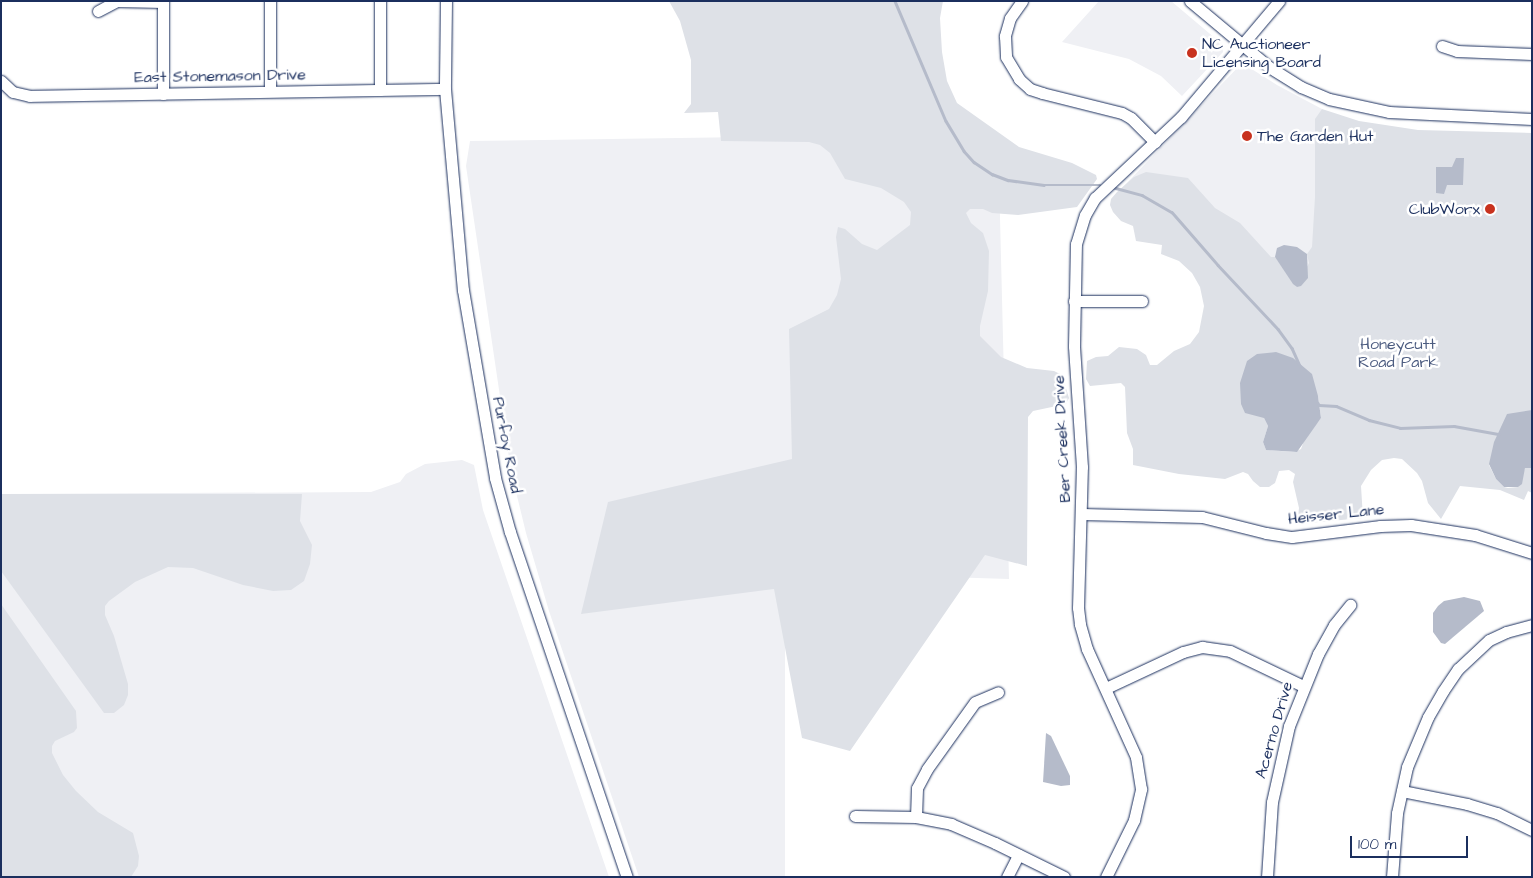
<!DOCTYPE html>
<html>
<head>
<meta charset="utf-8">
<style>
	body { margin:0 }
	#map { position:relative; width:1533px; height:878px; overflow:hidden; background:#fff; font-family:"Architects Daughter",sans-serif }
	div>[style] { position:absolute }
	[style*='--x'] { left:calc(var(--x)*1px); top:calc(var(--y)*1px); width:calc(var(--w)*1px); rotate:calc(var(--a)*1deg) }
	.built>* { inset:0; background:#eff0f4 }
	.green>* { inset:0; background:#dee1e7 }
	.water>* { inset:0; background:#b5bbca }
	.stream>* { height:2.5px; margin:-1.25px; padding:0 1.25px; transform-origin:1.25px; border-radius:1.25px; background:#b5bbca }
	.roads { filter:drop-shadow(0 0 1px #1b2f5e) drop-shadow(0 0 1px #1b2f5e) }
	.minor>* { height:11px; margin:-5.5px; padding:0 5.5px; transform-origin:5.5px; border-radius:5.5px; background:#fff }
	.dots>* { width:14px; height:14px; translate:-50% -50%; box-sizing:border-box; border:2px solid #fff; border-radius:50% }
	span { translate:-50% -50%; white-space:nowrap; text-align:center; line-height:1.15; -webkit-text-stroke:5px #fff; paint-order:stroke }
	.poi-label { font-size:16px; color:#1b2f5e }
	.left { translate:0 -50%; text-align:left }
	.right { translate:-100% -50%; text-align:right }
	.street-label { font-size:16px; color:#1b2f5e }
	.park-label { font-size:16px; color:#4c5c80 }
	.frame { position:absolute; inset:0; border:2px solid #1b2f5e; pointer-events:none }
	.scale { position:absolute; left:1350px; top:836px; width:118px; height:22px; box-sizing:border-box; border:2px solid #1b2f5e; border-top:0; padding-left:6px; font-size:15px; line-height:18px; white-space:nowrap; color:#1b2f5e; -webkit-text-stroke:4px #fff; paint-order:stroke }
</style>
</head>
<body>
<div id="map">
	<div class="built">
		<div style="clip-path:polygon(1099px 1px,1171px 1px,1222px 44px,1223px 52px,1182px 96px,1161px 76px,1129px 59px,1062px 42px)"></div>
		<div style="clip-path:polygon(1242px 63px,1277px 85px,1322px 109px,1318px 272px,1264px 324px,1121px 189px)"></div>
		<div style="clip-path:polygon(813px 136px,998px 137px,1009px 579px,785px 572px,785px 877px,639px 877px,549px 611px,526px 533px,511px 471px,466px 166px,470px 141px)"></div>
		<div style="clip-path:polygon(462px 460px,474px 465px,483px 510px,609px 877px,1px 877px,1px 494px,371px 492px,400px 482px,406px 474px,425px 464px)"></div>
	</div>
	<div class="green">
		<div style="clip-path:polygon(669px 1px,943px 1px,940px 18px,942px 52px,947px 81px,957px 103px,1019px 147px,1072px 163px,1096px 175px,1097px 179px,1077px 207px,1018px 215px,992px 213px,983px 209px,970px 209px,966px 213px,971px 223px,983px 233px,989px 251px,988px 291px,980px 326px,980px 336px,1001px 357px,1027px 368px,1054px 371px,1062px 375px,1069px 398px,1066px 404px,1033px 411px,1028px 417px,1027px 566px,985px 555px,850px 751px,802px 738px,774px 589px,581px 614px,608px 502px,792px 459px,789px 329px,829px 309px,837px 295px,841px 279px,836px 237px,838px 227px,845px 229px,862px 244px,877px 250px,910px 225px,911px 212px,904px 202px,881px 188px,845px 179px,830px 153px,820px 145px,809px 142px,721px 141px,718px 112px,684px 113px,691px 104px,691px 60px,680px 21px)"></div>
		<div style="clip-path:polygon(evenodd,1322px 109px,1359px 121px,1418px 130px,1532px 133px,1532px 434px,1489px 465px,1496px 479px,1504px 487px,1508px 488px,1518px 487px,1525px 468px,1532px 468px,1532px 493px,1528px 491px,1524px 500px,1500px 490px,1460px 486px,1441px 519px,1428px 503px,1422px 481px,1417px 473px,1402px 459px,1394px 458px,1382px 460px,1371px 470px,1361px 486px,1363px 518px,1297px 524px,1299px 508px,1293px 482px,1295px 474px,1289px 470px,1279px 471px,1275px 483px,1269px 487px,1260px 487px,1253px 481px,1248px 474px,1243px 472px,1225px 479px,1179px 474px,1133px 465px,1133px 449px,1127px 433px,1125px 387px,1121px 383px,1090px 386px,1086px 379px,1087px 361px,1096px 357px,1108px 356px,1119px 347px,1137px 349px,1146px 355px,1150px 365px,1157px 365px,1174px 351px,1190px 344px,1199px 332px,1204px 306px,1200px 287px,1192px 273px,1179px 261px,1161px 254px,1162px 245px,1136px 241px,1133px 226px,1121px 221px,1113px 212px,1110px 205px,1111px 199px,1117px 192px,1134px 177px,1146px 172px,1188px 178px,1215px 208px,1240px 223px,1271px 257px,1275px 257px,1297px 287px,1309px 263px,1307px 254px,1312px 247px,1315px 197px,1315px 119px,1322px 109px,1318px 396px,1321px 418px,1305px 438px,1301px 449px,1294px 452px,1266px 450px,1263px 442px,1268px 426px,1264px 418px,1318px 396px)"></div>
		<div style="clip-path:polygon(1px 494px,302px 494px,300px 521px,312px 545px,310px 564px,304px 581px,291px 590px,273px 591px,243px 585px,193px 568px,168px 567px,135px 582px,109px 601px,105px 606px,105px 615px,114px 636px,128px 684px,128px 695px,124px 705px,114px 713px,104px 713px,1px 571px)"></div>
		<div style="clip-path:polygon(1px 604px,76px 711px,77px 728px,74px 732px,55px 741px,52px 746px,52px 753px,63px 775px,76px 791px,98px 812px,133px 833px,139px 856px,138px 866px,131px 877px,1px 877px)"></div>
	</div>
	<div class="water">
		<div style="clip-path:polygon(1456px 158px,1464px 158px,1463px 185px,1447px 185px,1444px 194px,1436px 193px,1436px 167px,1452px 167px)"></div>
		<div style="clip-path:polygon(1284px 245px,1297px 247px,1307px 254px,1308px 278px,1301px 286px,1297px 287px,1293px 284px,1275px 257px,1277px 248px)"></div>
		<div style="clip-path:polygon(1276px 352px,1293px 358px,1312px 374px,1318px 396px,1321px 418px,1297px 452px,1266px 450px,1263px 442px,1268px 426px,1264px 418px,1245px 413px,1241px 404px,1240px 383px,1247px 361px,1257px 354px)"></div>
		<div style="clip-path:polygon(1532px 410px,1532px 468px,1525px 468px,1522px 484px,1518px 487px,1504px 487px,1496px 479px,1489px 464px,1494px 442px,1507px 414px)"></div>
		<div style="clip-path:polygon(1464px 597px,1480px 601px,1484px 611px,1445px 644px,1441px 643px,1433px 632px,1433px 613px,1438px 606px,1444px 601px)"></div>
		<div style="clip-path:polygon(1046px 733px,1051px 736px,1070px 776px,1070px 785px,1061px 786px,1043px 782px)"></div>
	</div>
	<div class="stream">
		<div style="--x:895;--y:1;--w:130;--a:67"></div>
		<div style="--x:946;--y:121;--w:35;--a:59"></div>
		<div style="--x:964;--y:151;--w:15;--a:48"></div>
		<div style="--x:974;--y:162;--w:22;--a:34"></div>
		<div style="--x:992;--y:174;--w:17;--a:21"></div>
		<div style="--x:1008;--y:180;--w:36;--a:8"></div>
		<div style="--x:1044;--y:185;--w:56;--a:0"></div>
		<div style="--x:1112;--y:187;--w:31;--a:15"></div>
		<div style="--x:1142;--y:195;--w:34;--a:30"></div>
		<div style="--x:1172;--y:212;--w:70;--a:49"></div>
		<div style="--x:1218;--y:265;--w:88;--a:46.8"></div>
		<div style="--x:1278;--y:329;--w:24;--a:54"></div>
		<div style="--x:1292;--y:348;--w:20;--a:66"></div>
		<div style="--x:1318;--y:403;--w:2;--a:63"></div>
		<div style="--x:1319;--y:405;--w:17;--a:3"></div>
		<div style="--x:1336;--y:406;--w:36;--a:23"></div>
		<div style="--x:1369;--y:420;--w:32;--a:14"></div>
		<div style="--x:1400;--y:428;--w:54;--a:-2.1"></div>
		<div style="--x:1454;--y:426;--w:46;--a:10.1"></div>
	</div>
	<div class="roads">
		<div class="minor">
			<div style="--x:163;--y:1;--w:93;--a:90"></div>
			<div style="--x:446;--y:1;--w:88;--a:90.7"></div>
			<div style="--x:445;--y:89;--w:202;--a:84.9"></div>
			<div style="--x:463;--y:290;--w:191;--a:80.3"></div>
			<div style="--x:495;--y:478;--w:56;--a:74.5"></div>
			<div style="--x:510;--y:532;--w:364;--a:71.3"></div>
			<div style="--x:1022;--y:1;--w:21;--a:125"></div>
			<div style="--x:1010;--y:18;--w:19;--a:106"></div>
			<div style="--x:1005;--y:36;--w:21;--a:87"></div>
			<div style="--x:1006;--y:57;--w:26;--a:59"></div>
			<div style="--x:1019;--y:79;--w:15;--a:42"></div>
			<div style="--x:1030;--y:89;--w:13;--a:18"></div>
			<div style="--x:1042;--y:93;--w:82;--a:14"></div>
			<div style="--x:1122;--y:113;--w:10;--a:29"></div>
			<div style="--x:1131;--y:118;--w:34;--a:45"></div>
			<div style="--x:1190;--y:1;--w:103;--a:39.9"></div>
			<div style="--x:1269;--y:67;--w:38;--a:32"></div>
			<div style="--x:1301;--y:87;--w:30;--a:23"></div>
			<div style="--x:1329;--y:99;--w:61;--a:12.2"></div>
			<div style="--x:1389;--y:112;--w:143;--a:2.8"></div>
			<div style="--x:98;--y:11;--w:21;--a:-28"></div>
			<div style="--x:117;--y:1;--w:46;--a:1.2"></div>
			<div style="--x:1442;--y:46;--w:16;--a:18"></div>
			<div style="--x:1457;--y:51;--w:75;--a:2.3"></div>
			<div style="--x:1;--y:81;--w:16;--a:43"></div>
			<div style="--x:13;--y:92;--w:17;--a:13"></div>
			<div style="--x:30;--y:96;--w:415;--a:-1"></div>
			<div style="--x:380;--y:90;--w:89;--a:-90"></div>
			<div style="--x:270;--y:91;--w:90;--a:-90"></div>
			<div style="--x:1074;--y:301;--w:68;--a:0"></div>
			<div style="--x:1082;--y:514;--w:120;--a:1.4"></div>
			<div style="--x:1202;--y:517;--w:66;--a:14"></div>
			<div style="--x:1266;--y:533;--w:26;--a:9"></div>
			<div style="--x:1292;--y:537;--w:89;--a:-7.1"></div>
			<div style="--x:1380;--y:526;--w:31;--a:-2"></div>
			<div style="--x:1411;--y:525;--w:65;--a:8.9"></div>
			<div style="--x:1475;--y:535;--w:60;--a:17.5"></div>
			<div style="--x:1106;--y:688;--w:85;--a:-25.1"></div>
			<div style="--x:1183;--y:652;--w:20;--a:-15"></div>
			<div style="--x:1202;--y:647;--w:28;--a:8"></div>
			<div style="--x:1230;--y:651;--w:81;--a:25.6"></div>
			<div style="--x:1402;--y:791;--w:66;--a:11.3"></div>
			<div style="--x:1467;--y:804;--w:31;--a:17"></div>
			<div style="--x:1497;--y:813;--w:39;--a:26"></div>
			<div style="--x:855;--y:816;--w:61;--a:0.9"></div>
			<div style="--x:916;--y:817;--w:36;--a:11"></div>
			<div style="--x:951;--y:824;--w:48;--a:23.4"></div>
			<div style="--x:995;--y:843;--w:77;--a:26.2"></div>
			<div style="--x:916;--y:817;--w:29;--a:-88"></div>
			<div style="--x:917;--y:788;--w:21;--a:-62"></div>
			<div style="--x:927;--y:769;--w:82;--a:-54.4"></div>
			<div style="--x:975;--y:702;--w:25;--a:-23"></div>
			<div style="--x:1007;--y:877;--w:25;--a:-63"></div>
			<div style="--x:1106;--y:877;--w:64;--a:-63.8"></div>
			<div style="--x:1134;--y:820;--w:32;--a:-77"></div>
			<div style="--x:1141;--y:789;--w:32;--a:-99"></div>
			<div style="--x:1136;--y:757;--w:119;--a:-114.4"></div>
			<div style="--x:1087;--y:649;--w:26;--a:-106"></div>
			<div style="--x:1080;--y:624;--w:16;--a:-97"></div>
			<div style="--x:1078;--y:608;--w:141;--a:-88.4"></div>
			<div style="--x:1082;--y:467;--w:121;--a:-93.8"></div>
			<div style="--x:1074;--y:346;--w:102;--a:-88.9"></div>
			<div style="--x:1076;--y:244;--w:30;--a:-73"></div>
			<div style="--x:1085;--y:215;--w:20;--a:-60"></div>
			<div style="--x:1095;--y:198;--w:118;--a:-43.3"></div>
			<div style="--x:1181;--y:117;--w:152;--a:-49.8"></div>
			<div style="--x:1267;--y:877;--w:75;--a:-86.2"></div>
			<div style="--x:1272;--y:802;--w:78;--a:-77.4"></div>
			<div style="--x:1289;--y:726;--w:78;--a:-68.1"></div>
			<div style="--x:1318;--y:654;--w:33;--a:-61"></div>
			<div style="--x:1334;--y:625;--w:26;--a:-51"></div>
			<div style="--x:1392;--y:877;--w:64;--a:-85.5"></div>
			<div style="--x:1397;--y:813;--w:47;--a:-77.7"></div>
			<div style="--x:1407;--y:767;--w:54;--a:-67.2"></div>
			<div style="--x:1428;--y:717;--w:30;--a:-60"></div>
			<div style="--x:1443;--y:691;--w:27;--a:-56"></div>
			<div style="--x:1458;--y:669;--w:42;--a:-43.1"></div>
			<div style="--x:1489;--y:640;--w:19;--a:-25"></div>
			<div style="--x:1506;--y:632;--w:27;--a:-15"></div>
		</div>
	</div>
	<div class="dots">
		<div style="left:1192px;top:53px;background:#c8321e"></div>
		<div style="left:1247px;top:136px;background:#c8321e"></div>
		<div style="left:1490px;top:209px;background:#c8321e"></div>
	</div>
	<div class="poi-label">
		<span class="left" style="left:1202px;top:53px">NC Auctioneer<br>Licensing Board</span>
		<span class="left" style="left:1257px;top:136px">The Garden Hut</span>
		<span class="right" style="left:1480px;top:209px">ClubWorx</span>
	</div>
	<div class="street-label">
		<span style="left:220px;top:76px;rotate:-1deg">East Stonemason Drive</span>
		<span style="left:1062px;top:439px;rotate:-93deg">Ber Creek Drive</span>
		<span style="left:507px;top:445px;rotate:79deg">Purfoy Road</span>
		<span style="left:1336px;top:514px;rotate:-6deg">Heisser Lane</span>
		<span style="left:1274px;top:730px;rotate:-74deg">Acerno Drive</span>
	</div>
	<div class="park-label">
		<span style="left:1398px;top:353px">Honeycutt<br>Road Park</span>
	</div>
	<div class="frame"></div>
	<div class="scale">100 m</div>
</div>
</body>
</html>
